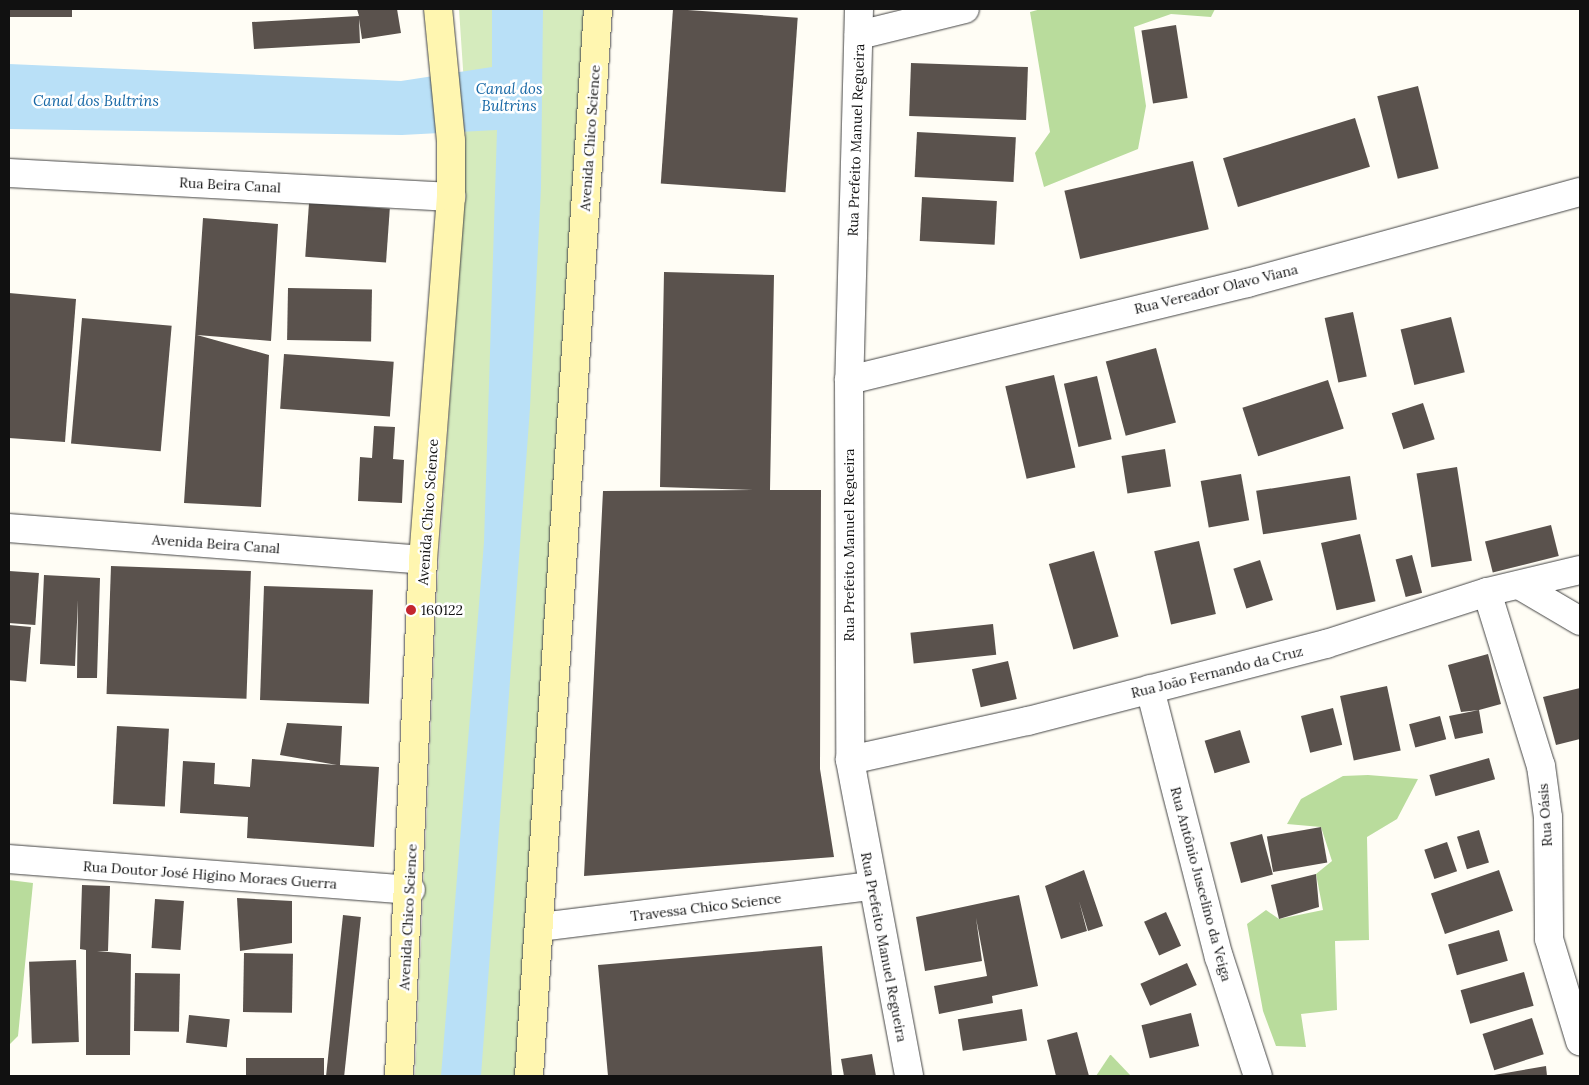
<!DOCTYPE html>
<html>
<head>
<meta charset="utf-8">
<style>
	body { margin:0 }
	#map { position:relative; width:1589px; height:1085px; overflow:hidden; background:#fffdf5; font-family:Lora,serif }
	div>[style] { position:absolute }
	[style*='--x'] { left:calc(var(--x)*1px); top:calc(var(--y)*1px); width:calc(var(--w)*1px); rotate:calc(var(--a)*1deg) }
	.green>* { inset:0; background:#d5ebbd }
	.forest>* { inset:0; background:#b9dc9c }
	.water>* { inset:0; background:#b9e0f7 }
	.building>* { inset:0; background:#5a524d; transform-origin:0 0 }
	.roads { filter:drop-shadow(0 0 1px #444) drop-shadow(0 0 1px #444) }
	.street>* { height:28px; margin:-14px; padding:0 14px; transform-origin:14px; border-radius:14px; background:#fff }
	.secondary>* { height:28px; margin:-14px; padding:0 14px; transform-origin:14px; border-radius:14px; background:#fff6b0 }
	.dots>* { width:14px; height:14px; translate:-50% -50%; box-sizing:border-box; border:2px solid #fff; border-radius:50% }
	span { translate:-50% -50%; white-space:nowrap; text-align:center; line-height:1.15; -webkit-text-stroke:5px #fff; paint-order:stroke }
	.street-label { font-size:14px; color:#111 }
	.poi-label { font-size:14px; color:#111 }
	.left { translate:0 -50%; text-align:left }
	.water-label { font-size:15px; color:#1768a6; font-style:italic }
	.frame { position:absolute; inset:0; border:10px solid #111; pointer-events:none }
</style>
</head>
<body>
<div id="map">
	<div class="green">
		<div style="clip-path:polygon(459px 9px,589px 9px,517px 1076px,415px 1076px,437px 591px,464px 195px,466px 114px)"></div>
	</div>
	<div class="forest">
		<div style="clip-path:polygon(1041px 9px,1215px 9px,1211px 17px,1171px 14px,1134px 27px,1146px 106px,1138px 149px,1044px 187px,1035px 153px,1050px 132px,1030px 12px)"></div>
		<div style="clip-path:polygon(1368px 775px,1418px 779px,1397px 819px,1367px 837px,1369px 940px,1335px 941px,1337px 1010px,1301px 1014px,1306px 1047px,1276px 1046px,1263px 1011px,1247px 924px,1266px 910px,1279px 919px,1323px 910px,1316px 874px,1332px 861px,1321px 827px,1287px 824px,1301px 799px,1343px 776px)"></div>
		<div style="clip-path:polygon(9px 880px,33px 883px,18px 1036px,9px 1045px)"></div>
		<div style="clip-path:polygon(1110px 1055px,1111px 1055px,1131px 1076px,1096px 1076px)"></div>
	</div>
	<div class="water">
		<div style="clip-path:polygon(492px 9px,543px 9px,541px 188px,530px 408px,481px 1076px,441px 1076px,484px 542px,497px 130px,402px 135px,9px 129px,9px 64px,401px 81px,492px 67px)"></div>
	</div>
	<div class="building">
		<div style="left:9px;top:9px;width:63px;height:8px"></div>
		<div style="clip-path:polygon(357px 9px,397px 9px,401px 33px,362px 39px,359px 19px,360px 43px,254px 49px,252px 22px,359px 16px)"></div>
		<div style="left:673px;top:9px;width:125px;height:175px;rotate:4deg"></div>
		<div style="left:1176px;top:25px;width:74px;height:35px;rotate:81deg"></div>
		<div style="left:911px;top:63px;width:117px;height:53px;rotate:2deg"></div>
		<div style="left:1418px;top:86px;width:85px;height:42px;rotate:76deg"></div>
		<div style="left:1355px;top:118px;width:51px;height:138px;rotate:73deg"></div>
		<div style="left:917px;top:132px;width:99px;height:45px;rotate:3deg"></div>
		<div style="left:1193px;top:161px;width:70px;height:132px;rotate:77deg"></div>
		<div style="left:922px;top:197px;width:75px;height:44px;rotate:3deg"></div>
		<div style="left:309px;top:203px;width:81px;height:54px;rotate:4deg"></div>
		<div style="clip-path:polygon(203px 218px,278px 224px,271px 341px,197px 335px,269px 355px,261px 507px,184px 503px)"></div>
		<div style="clip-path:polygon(664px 272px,774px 275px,770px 490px,821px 490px,820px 769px,834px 857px,584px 876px,603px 491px,753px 490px,660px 487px)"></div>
		<div style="left:288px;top:288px;width:84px;height:52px;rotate:1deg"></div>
		<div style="clip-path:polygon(9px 293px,76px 299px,65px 442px,9px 438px)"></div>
		<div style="left:1353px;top:312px;width:66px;height:29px;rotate:78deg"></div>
		<div style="left:1451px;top:317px;width:57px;height:52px;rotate:76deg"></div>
		<div style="left:82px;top:318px;width:90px;height:126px;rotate:5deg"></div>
		<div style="left:1156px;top:348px;width:77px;height:52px;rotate:75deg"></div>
		<div style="left:284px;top:354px;width:110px;height:55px;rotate:4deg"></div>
		<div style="left:1054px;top:375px;width:95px;height:50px;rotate:77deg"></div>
		<div style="left:1097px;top:376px;width:65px;height:34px;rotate:77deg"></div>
		<div style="left:1328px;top:380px;width:51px;height:90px;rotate:72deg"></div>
		<div style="left:1423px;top:403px;width:38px;height:33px;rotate:72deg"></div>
		<div style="clip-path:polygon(374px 426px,395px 427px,393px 459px,404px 460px,402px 503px,358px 501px,360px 457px,372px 458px)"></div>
		<div style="left:1165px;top:449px;width:38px;height:44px;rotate:81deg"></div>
		<div style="left:1457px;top:467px;width:95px;height:41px;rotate:81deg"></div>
		<div style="left:1241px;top:474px;width:47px;height:41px;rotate:80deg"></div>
		<div style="left:1350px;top:476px;width:44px;height:95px;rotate:81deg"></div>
		<div style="left:1551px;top:525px;width:32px;height:68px;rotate:76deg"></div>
		<div style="left:1360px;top:534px;width:69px;height:40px;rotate:77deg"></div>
		<div style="left:1199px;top:541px;width:75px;height:46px;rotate:77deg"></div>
		<div style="left:1094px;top:551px;width:89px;height:47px;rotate:74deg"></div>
		<div style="left:1412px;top:555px;width:39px;height:17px;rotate:75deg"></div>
		<div style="left:1260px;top:560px;width:42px;height:28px;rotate:72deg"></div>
		<div style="left:111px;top:566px;width:140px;height:128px;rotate:2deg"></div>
		<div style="left:9px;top:571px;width:30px;height:52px;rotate:4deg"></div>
		<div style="clip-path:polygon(44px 575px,100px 578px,97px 678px,77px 678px,78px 600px,75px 666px,40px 664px)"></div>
		<div style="left:264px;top:586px;width:109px;height:114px;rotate:2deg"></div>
		<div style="left:993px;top:624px;width:31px;height:83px;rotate:84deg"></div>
		<div style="left:9px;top:625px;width:22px;height:55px;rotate:5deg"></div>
		<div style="clip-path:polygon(1488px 654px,1501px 704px,1479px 710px,1483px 733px,1455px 739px,1449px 716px,1479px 710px,1461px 712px,1448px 665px)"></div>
		<div style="left:1008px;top:661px;width:39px;height:37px;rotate:77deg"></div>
		<div style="left:1387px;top:686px;width:66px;height:48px;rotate:78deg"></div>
		<div style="clip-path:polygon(1580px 688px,1580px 739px,1556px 745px,1543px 697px)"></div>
		<div style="left:1333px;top:708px;width:38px;height:33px;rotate:76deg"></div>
		<div style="left:1440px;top:716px;width:24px;height:32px;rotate:75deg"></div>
		<div style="clip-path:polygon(287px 723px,342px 726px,340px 765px,379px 767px,374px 847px,247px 838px,248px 817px,180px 813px,183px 761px,215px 763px,214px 784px,250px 787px,252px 759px,337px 765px,280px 755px)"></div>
		<div style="left:117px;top:726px;width:52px;height:78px;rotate:3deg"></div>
		<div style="left:1240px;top:730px;width:34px;height:37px;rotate:73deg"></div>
		<div style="left:1489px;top:758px;width:22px;height:62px;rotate:74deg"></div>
		<div style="left:1321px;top:827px;width:36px;height:55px;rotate:80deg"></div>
		<div style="left:1479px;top:830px;width:34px;height:23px;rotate:73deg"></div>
		<div style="left:1262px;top:834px;width:42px;height:33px;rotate:75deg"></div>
		<div style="left:1447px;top:842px;width:31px;height:24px;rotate:71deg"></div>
		<div style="clip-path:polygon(1084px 870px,1103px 926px,1088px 931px,1079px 901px,1087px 931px,1061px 939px,1045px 886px)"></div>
		<div style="left:1499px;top:870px;width:43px;height:72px;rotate:71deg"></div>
		<div style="clip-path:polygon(1316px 874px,1319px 907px,1279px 919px,1271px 885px)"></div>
		<div style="clip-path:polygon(82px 885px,110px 886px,108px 951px,97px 951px,131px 954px,130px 1055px,86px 1055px,86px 950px,80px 949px)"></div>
		<div style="clip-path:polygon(1019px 895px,1038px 986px,992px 996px,993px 1003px,939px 1014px,934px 986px,987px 976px,976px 918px,982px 961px,925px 971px,916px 917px)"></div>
		<div style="clip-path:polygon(237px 898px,292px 901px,292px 943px,240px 951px)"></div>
		<div style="left:155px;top:899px;width:29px;height:49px;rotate:4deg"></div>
		<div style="left:1166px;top:912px;width:37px;height:24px;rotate:66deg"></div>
		<div style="left:343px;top:915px;width:18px;height:161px;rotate:6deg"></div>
		<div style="left:1499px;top:930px;width:32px;height:53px;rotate:74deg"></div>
		<div style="clip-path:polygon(822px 946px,832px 1076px,608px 1076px,598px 965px)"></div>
		<div style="left:244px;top:953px;width:49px;height:59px;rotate:1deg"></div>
		<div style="left:76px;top:960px;width:82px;height:47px;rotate:88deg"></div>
		<div style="left:1187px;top:963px;width:24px;height:51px;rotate:66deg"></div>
		<div style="left:1524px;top:972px;width:35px;height:66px;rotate:74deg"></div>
		<div style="left:135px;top:973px;width:45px;height:58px;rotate:1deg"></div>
		<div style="left:1022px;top:1009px;width:32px;height:65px;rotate:81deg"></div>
		<div style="left:1191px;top:1013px;width:34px;height:51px;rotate:76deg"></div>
		<div style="left:189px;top:1015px;width:41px;height:28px;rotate:6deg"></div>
		<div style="left:1532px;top:1018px;width:38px;height:52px;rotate:72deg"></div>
		<div style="clip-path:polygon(1077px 1032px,1089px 1076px,1056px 1076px,1047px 1040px)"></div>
		<div style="clip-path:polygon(872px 1054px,876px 1076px,844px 1076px,841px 1059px)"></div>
		<div style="left:246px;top:1058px;width:78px;height:18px"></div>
		<div style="clip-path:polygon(1546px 1066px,1547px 1076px,1494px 1076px,1494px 1075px)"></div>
	</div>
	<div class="roads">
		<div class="street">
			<div style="--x:859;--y:9;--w:371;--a:91.5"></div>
			<div style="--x:849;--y:380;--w:380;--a:89.8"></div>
			<div style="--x:850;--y:760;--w:321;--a:79.4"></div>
			<div style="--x:859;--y:35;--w:109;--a:-13.8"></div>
			<div style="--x:9;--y:173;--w:443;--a:3.1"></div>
			<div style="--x:849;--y:380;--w:410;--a:-13.7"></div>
			<div style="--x:1247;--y:283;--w:345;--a:-15.3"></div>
			<div style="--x:9;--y:528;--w:415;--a:4.4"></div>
			<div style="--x:1519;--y:585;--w:71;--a:30.5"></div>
			<div style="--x:1487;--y:592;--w:182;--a:72.8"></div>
			<div style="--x:1541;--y:766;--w:51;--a:82.2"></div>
			<div style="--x:1548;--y:817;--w:122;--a:89.5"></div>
			<div style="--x:1549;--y:939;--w:107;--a:73.1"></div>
			<div style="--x:1150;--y:689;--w:277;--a:75.6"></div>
			<div style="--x:1219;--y:957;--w:125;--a:71.9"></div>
			<div style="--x:850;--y:760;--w:182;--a:-12.4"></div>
			<div style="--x:1028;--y:721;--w:308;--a:-14.5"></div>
			<div style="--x:1326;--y:644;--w:169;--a:-17.9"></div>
			<div style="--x:1487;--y:592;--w:96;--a:-13.3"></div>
			<div style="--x:9;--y:859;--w:403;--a:4.4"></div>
			<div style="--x:541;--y:927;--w:333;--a:-7.1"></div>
		</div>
		<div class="secondary">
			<div style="--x:399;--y:1076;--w:517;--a:-87.34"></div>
			<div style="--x:423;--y:560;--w:364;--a:-85.6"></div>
			<div style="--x:451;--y:197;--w:56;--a:-90"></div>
			<div style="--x:451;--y:141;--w:133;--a:-95.6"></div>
			<div style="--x:529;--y:1076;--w:1069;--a:-86.3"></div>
		</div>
	</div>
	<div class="dots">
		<div style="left:411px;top:610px;background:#c4262e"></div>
	</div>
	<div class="street-label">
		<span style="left:590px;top:138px;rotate:-86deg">Avenida Chico Science</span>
		<span style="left:856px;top:140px;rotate:-88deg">Rua Prefeito Manuel Regueira</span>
		<span style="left:230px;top:185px;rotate:3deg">Rua Beira Canal</span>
		<span style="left:1216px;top:289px;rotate:-14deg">Rua Vereador Olavo Viana</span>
		<span style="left:428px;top:512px;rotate:-86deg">Avenida Chico Science</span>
		<span style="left:216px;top:544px;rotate:4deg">Avenida Beira Canal</span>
		<span style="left:849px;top:545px;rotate:-90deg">Rua Prefeito Manuel Regueira</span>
		<span style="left:1217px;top:672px;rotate:-14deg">Rua João Fernando da Cruz</span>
		<span style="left:1545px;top:815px;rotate:-94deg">Rua Oásis</span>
		<span style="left:210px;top:875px;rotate:4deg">Rua Doutor José Higino Moraes Guerra</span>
		<span style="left:1201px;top:884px;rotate:75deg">Rua Antônio Juscelino da Veiga</span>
		<span style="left:706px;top:907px;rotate:-7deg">Travessa Chico Science</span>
		<span style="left:408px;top:917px;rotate:-87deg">Avenida Chico Science</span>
		<span style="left:884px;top:947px;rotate:79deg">Rua Prefeito Manuel Regueira</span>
	</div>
	<div class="poi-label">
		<span class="left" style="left:421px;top:610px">160122</span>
	</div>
	<div class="water-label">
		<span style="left:509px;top:97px">Canal dos<br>Bultrins</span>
		<span style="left:96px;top:101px">Canal dos Bultrins</span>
	</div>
	<div class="frame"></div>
</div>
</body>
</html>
